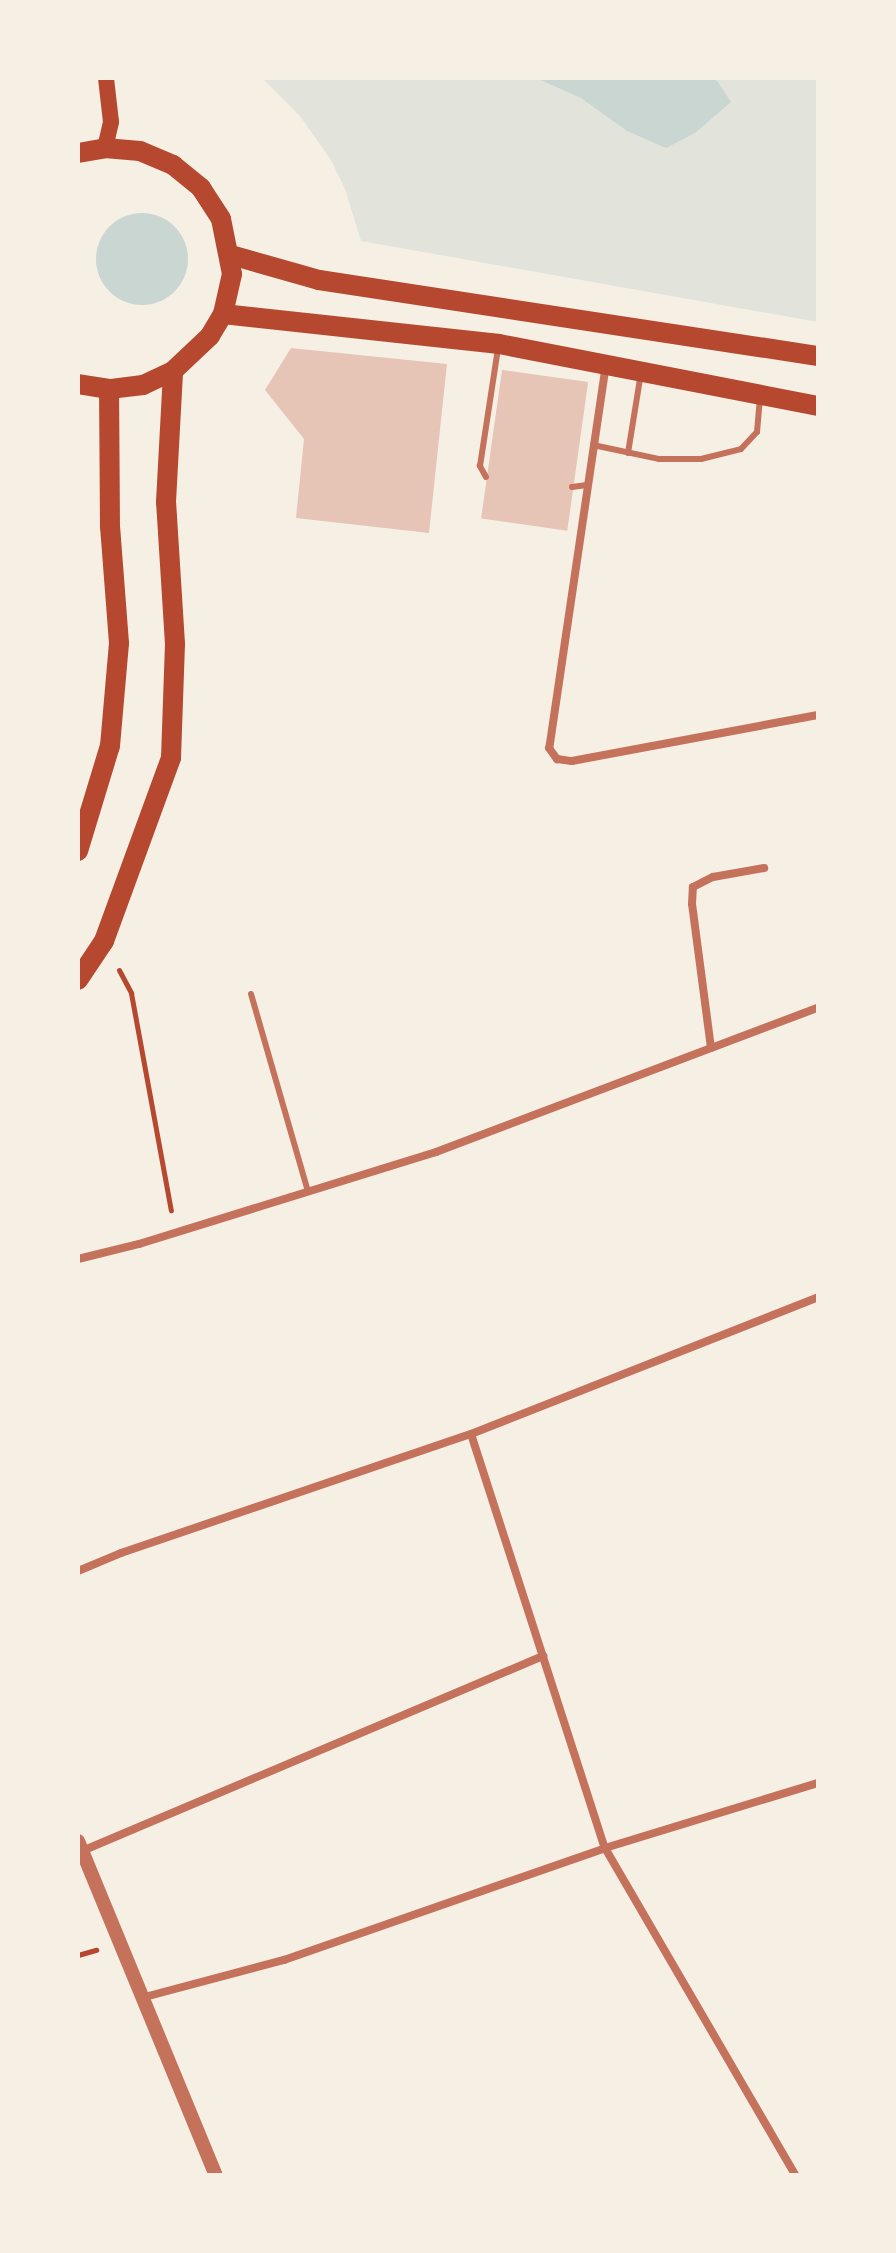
<!DOCTYPE html>
<html>
<head>
<meta charset="utf-8">
<style>
	body { margin:0 }
	#map { position:relative; width:896px; height:2253px; overflow:hidden; background:#f6efe4; font-family:Jost,sans-serif }
	div>[style] { position:absolute }
	[style*='--x'] { left:calc(var(--x)*1px); top:calc(var(--y)*1px); width:calc(var(--w)*1px); rotate:calc(var(--a)*1deg) }
	.green>* { inset:0; background:#e2e4dc }
	.water>* { inset:0; background:#c9d6d2 }
	.round { border-radius:50% }
	.building>* { inset:0; background:#e6c5b7; transform-origin:0 0 }
	.path>* { height:5px; margin:-2.5px; padding:0 2.5px; transform-origin:2.5px; border-radius:2.5px; background:#b5482f }
	.service>* { height:6px; margin:-3px; padding:0 3px; transform-origin:3px; border-radius:3px; background:#c5725c }
	.minor>* { height:8px; margin:-4px; padding:0 4px; transform-origin:4px; border-radius:4px; background:#c5725c }
	.tertiary>* { height:14px; margin:-7px; padding:0 7px; transform-origin:7px; border-radius:7px; background:#c5725c }
	.secondary>* { height:16px; margin:-8px; padding:0 8px; transform-origin:8px; border-radius:8px; background:#b5482f }
	.primary>* { height:20px; margin:-10px; padding:0 10px; transform-origin:10px; border-radius:10px; background:#b5482f }
	span { translate:-50% -50%; white-space:nowrap; text-align:center; line-height:1.15; -webkit-text-stroke:7px #f6efe4; paint-order:stroke }
	.frame { position:absolute; inset:0; border:80px solid #f6efe4; pointer-events:none }
</style>
</head>
<body>
<div id="map">
	<div class="green">
		<div style="clip-path:polygon(262px 78px,818px 78px,818px 322px,361px 241px,345px 189px,331px 160px,300px 116px)"></div>
	</div>
	<div class="water">
		<div style="clip-path:polygon(536px 78px,715px 78px,731px 102px,695px 133px,666px 148px,627px 131px,581px 98px)"></div>
		<div class="round" style="left:96px;top:213px;width:92px;height:92px"></div>
	</div>
	<div class="building">
		<div style="clip-path:polygon(291px 348px,447px 364px,429px 533px,296px 518px,304px 439px,265px 390px)"></div>
		<div style="left:502px;top:370px;width:87px;height:150px;rotate:8deg"></div>
	</div>
	<div class="path">
		<div style="--x:119;--y:970;--w:26;--a:62"></div>
		<div style="--x:131;--y:993;--w:221;--a:79.6"></div>
		<div style="--x:78;--y:1955;--w:19;--a:-16"></div>
	</div>
	<div class="service">
		<div style="--x:593;--y:445;--w:67;--a:12"></div>
		<div style="--x:659;--y:459;--w:42;--a:0"></div>
		<div style="--x:701;--y:459;--w:41;--a:-14"></div>
		<div style="--x:741;--y:449;--w:23;--a:-47"></div>
		<div style="--x:757;--y:432;--w:35;--a:-85"></div>
		<div style="--x:628;--y:453;--w:81;--a:-80.8"></div>
		<div style="--x:486;--y:477;--w:13;--a:-119"></div>
		<div style="--x:480;--y:466;--w:119;--a:-81.3"></div>
		<div style="--x:572;--y:487;--w:15;--a:-8"></div>
		<div style="--x:251;--y:994;--w:205;--a:73.9"></div>
	</div>
	<div class="minor">
		<div style="--x:606;--y:364;--w:388;--a:98.4"></div>
		<div style="--x:549;--y:748;--w:14;--a:54"></div>
		<div style="--x:557;--y:759;--w:15;--a:8"></div>
		<div style="--x:572;--y:761;--w:250;--a:-10.6"></div>
		<div style="--x:711;--y:1048;--w:145;--a:-97.5"></div>
		<div style="--x:692;--y:904;--w:17;--a:-87"></div>
		<div style="--x:693;--y:887;--w:22;--a:-27"></div>
		<div style="--x:713;--y:877;--w:52;--a:-10"></div>
		<div style="--x:78;--y:1259;--w:63;--a:-13.8"></div>
		<div style="--x:139;--y:1244;--w:311;--a:-17.2"></div>
		<div style="--x:436;--y:1152;--w:408;--a:-20.7"></div>
		<div style="--x:471;--y:1434;--w:435;--a:72.1"></div>
		<div style="--x:605;--y:1848;--w:378;--a:59.8"></div>
		<div style="--x:78;--y:1571;--w:47;--a:-22.7"></div>
		<div style="--x:121;--y:1553;--w:370;--a:-18.8"></div>
		<div style="--x:471;--y:1434;--w:373;--a:-21.5"></div>
		<div style="--x:82;--y:1851;--w:501;--a:-22.93"></div>
		<div style="--x:141;--y:1998;--w:148;--a:-14.9"></div>
		<div style="--x:284;--y:1960;--w:340;--a:-19.2"></div>
		<div style="--x:605;--y:1848;--w:223;--a:-17"></div>
	</div>
	<div class="tertiary">
		<div style="--x:78;--y:1841;--w:361;--a:67.6"></div>
	</div>
	<div class="secondary">
		<div style="--x:105;--y:148;--w:27;--a:-77"></div>
		<div style="--x:111;--y:122;--w:44;--a:-96.5"></div>
	</div>
	<div class="primary">
		<div style="--x:78;--y:153;--w:27;--a:-10"></div>
		<div style="--x:105;--y:148;--w:35;--a:5"></div>
		<div style="--x:140;--y:151;--w:36;--a:23"></div>
		<div style="--x:173;--y:165;--w:36;--a:39"></div>
		<div style="--x:201;--y:188;--w:37;--a:57"></div>
		<div style="--x:221;--y:219;--w:56;--a:78.7"></div>
		<div style="--x:232;--y:274;--w:41;--a:102.7"></div>
		<div style="--x:223;--y:314;--w:26;--a:121"></div>
		<div style="--x:210;--y:336;--w:51;--a:136.6"></div>
		<div style="--x:173;--y:371;--w:33;--a:155"></div>
		<div style="--x:143;--y:385;--w:34;--a:173"></div>
		<div style="--x:109;--y:389;--w:31;--a:-171"></div>
		<div style="--x:231;--y:255;--w:91;--a:15.9"></div>
		<div style="--x:319;--y:280;--w:505;--a:8.66"></div>
		<div style="--x:223;--y:314;--w:278;--a:6.2"></div>
		<div style="--x:499;--y:344;--w:325;--a:11"></div>
		<div style="--x:78;--y:851;--w:110;--a:-73.1"></div>
		<div style="--x:110;--y:746;--w:103;--a:-85"></div>
		<div style="--x:119;--y:643;--w:116;--a:-94.4"></div>
		<div style="--x:110;--y:527;--w:138;--a:-90.4"></div>
		<div style="--x:78;--y:980;--w:47;--a:-56.3"></div>
		<div style="--x:104;--y:941;--w:195;--a:-69.9"></div>
		<div style="--x:171;--y:758;--w:114;--a:-88"></div>
		<div style="--x:175;--y:644;--w:142;--a:-93.6"></div>
		<div style="--x:166;--y:502;--w:131;--a:-86.9"></div>
	</div>
	<div class="frame"></div>
</div>
</body>
</html>
